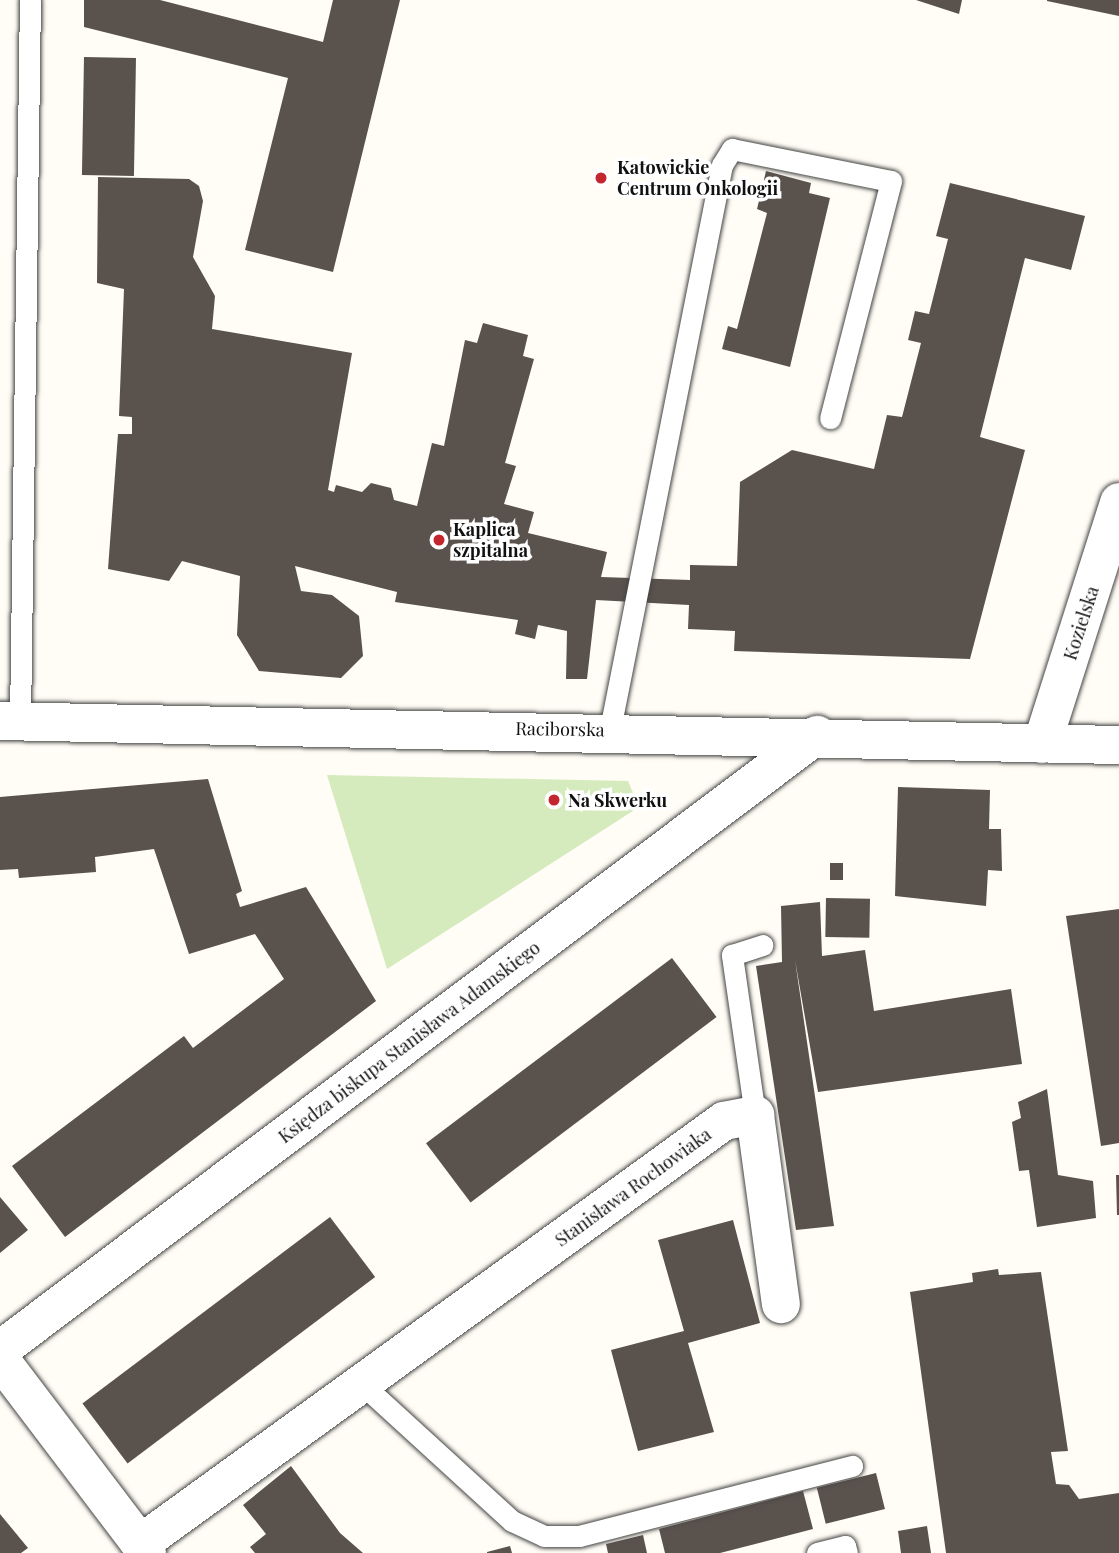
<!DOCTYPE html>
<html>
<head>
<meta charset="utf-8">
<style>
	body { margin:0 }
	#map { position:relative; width:1119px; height:1553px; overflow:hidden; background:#fffdf5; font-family:"Playfair Display",serif }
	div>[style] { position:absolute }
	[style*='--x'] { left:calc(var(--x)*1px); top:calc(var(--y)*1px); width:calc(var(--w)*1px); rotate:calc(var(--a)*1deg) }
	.green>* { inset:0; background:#d5ebbd }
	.building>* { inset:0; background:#5a524d; transform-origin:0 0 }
	.roads { filter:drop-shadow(0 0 2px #444) drop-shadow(0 0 2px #444) }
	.lane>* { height:21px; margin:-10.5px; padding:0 10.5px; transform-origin:10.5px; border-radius:10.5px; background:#fff }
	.street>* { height:38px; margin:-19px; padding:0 19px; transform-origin:19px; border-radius:19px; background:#fff }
	.dots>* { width:19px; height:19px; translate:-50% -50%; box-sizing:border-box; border:4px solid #fff; border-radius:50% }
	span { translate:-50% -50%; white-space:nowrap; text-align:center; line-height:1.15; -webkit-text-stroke:7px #fff; paint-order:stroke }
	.poi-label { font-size:18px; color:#111; font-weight:700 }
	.left { translate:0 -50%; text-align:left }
	.street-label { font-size:18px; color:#111 }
</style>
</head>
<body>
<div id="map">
	<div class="green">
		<div style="clip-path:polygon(327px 775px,628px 781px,639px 807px,387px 969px)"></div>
	</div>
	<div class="building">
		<div style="clip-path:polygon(84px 0,160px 0,323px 42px,333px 0,400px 0,333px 272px,245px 250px,288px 78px,84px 27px)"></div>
		<div style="clip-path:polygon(916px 0,962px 0,959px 14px)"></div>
		<div style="clip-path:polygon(1047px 0,1119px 0,1119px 16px,1047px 1px)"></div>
		<div style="left:84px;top:57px;width:52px;height:118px;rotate:1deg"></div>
		<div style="clip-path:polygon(766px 171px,811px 183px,809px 193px,830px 198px,790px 367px,722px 349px,728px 326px,737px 329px,767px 213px,757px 209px)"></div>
		<div style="clip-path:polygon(98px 177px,189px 179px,199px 186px,203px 201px,193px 257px,215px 296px,212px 329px,352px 353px,328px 490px,334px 492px,336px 485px,362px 492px,371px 483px,391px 488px,394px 500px,417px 506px,432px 443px,444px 446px,465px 340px,477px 343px,483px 323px,528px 335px,523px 356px,534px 359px,505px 463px,516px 466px,504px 504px,534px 512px,528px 533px,607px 552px,601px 577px,690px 580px,690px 565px,737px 566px,740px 482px,792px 450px,874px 469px,887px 415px,902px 417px,921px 343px,908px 340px,915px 311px,929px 314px,948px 239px,936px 236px,950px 183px,1085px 216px,1071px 270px,1025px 258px,980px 437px,1025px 450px,970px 659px,734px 651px,735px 631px,688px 629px,689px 605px,596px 600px,587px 679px,566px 679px,567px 631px,538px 625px,535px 639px,515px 634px,518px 620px,395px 602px,397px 592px,295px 566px,301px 591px,332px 595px,359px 616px,363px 656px,341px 678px,259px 671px,237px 635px,240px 576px,182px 561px,169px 581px,108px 569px,118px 434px,132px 434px,132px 417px,119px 416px,124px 289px,97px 283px)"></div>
		<div style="clip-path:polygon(208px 779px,242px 891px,236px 894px,240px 907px,306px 887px,376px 1001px,65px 1237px,12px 1166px,184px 1036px,193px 1048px,284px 979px,255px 934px,189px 954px,154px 849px,95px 857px,96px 872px,19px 878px,18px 869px,0 870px,0 797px)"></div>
		<div style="clip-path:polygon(898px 787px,990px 790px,989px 829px,1001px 829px,1002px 871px,988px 870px,986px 906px,895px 896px)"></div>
		<div style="left:830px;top:863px;width:13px;height:17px"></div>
		<div style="left:826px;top:898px;width:44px;height:39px;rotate:1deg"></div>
		<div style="clip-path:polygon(820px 902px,822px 956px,865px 950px,874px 1011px,1011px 989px,1022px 1064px,818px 1092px,795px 960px,834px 1226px,796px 1230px,756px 966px,782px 962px,781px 906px)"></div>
		<div style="clip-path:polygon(1119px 909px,1119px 1143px,1101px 1146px,1066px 916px)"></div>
		<div style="left:672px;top:958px;width:74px;height:308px;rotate:53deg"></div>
		<div style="clip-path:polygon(1047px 1089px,1058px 1175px,1093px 1181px,1096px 1218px,1037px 1227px,1029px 1170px,1019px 1171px,1012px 1122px,1021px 1118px,1018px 1102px)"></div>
		<div style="clip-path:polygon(1116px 1175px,1119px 1175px,1119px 1215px,1117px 1215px)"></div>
		<div style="clip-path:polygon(0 1197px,28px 1230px,0 1253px)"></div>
		<div style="left:330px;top:1217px;width:75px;height:310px;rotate:53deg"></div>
		<div style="clip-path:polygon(733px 1220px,760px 1323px,688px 1343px,714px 1432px,638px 1451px,611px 1350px,684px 1331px,658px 1240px)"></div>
		<div style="clip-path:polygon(998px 1269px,999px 1275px,1041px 1272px,1068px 1451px,1051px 1452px,1056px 1484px,1069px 1485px,1079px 1499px,1119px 1493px,1119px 1553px,946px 1553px,910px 1292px,973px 1282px,972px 1273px)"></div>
		<div style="clip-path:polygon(291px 1466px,340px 1533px,363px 1553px,255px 1553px,250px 1547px,266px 1534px,243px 1505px)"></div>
		<div style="left:876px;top:1473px;width:37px;height:61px;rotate:76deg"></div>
		<div style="clip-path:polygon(803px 1491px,813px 1529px,720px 1553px,665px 1553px,659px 1529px)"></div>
		<div style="clip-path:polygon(0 1514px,28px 1548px,21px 1553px,0 1553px)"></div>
		<div style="clip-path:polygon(927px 1526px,931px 1553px,901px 1553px,898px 1531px)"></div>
		<div style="clip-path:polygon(643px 1535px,647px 1553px,608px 1553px,606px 1544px)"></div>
		<div style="clip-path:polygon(510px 1546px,512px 1553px,487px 1553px,487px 1552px)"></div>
	</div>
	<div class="roads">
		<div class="lane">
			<div style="--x:20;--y:722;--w:722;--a:-89.21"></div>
			<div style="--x:610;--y:729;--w:575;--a:-78.77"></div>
			<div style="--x:722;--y:165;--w:19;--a:-58"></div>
			<div style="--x:732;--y:149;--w:162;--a:11.4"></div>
			<div style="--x:891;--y:181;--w:245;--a:104.4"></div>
			<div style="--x:755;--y:1115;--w:162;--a:-98.2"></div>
			<div style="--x:732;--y:955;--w:32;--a:-18"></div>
			<div style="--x:362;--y:1384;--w:203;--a:42.4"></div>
			<div style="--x:512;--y:1521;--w:35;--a:25"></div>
			<div style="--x:544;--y:1536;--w:35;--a:0"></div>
			<div style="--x:579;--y:1536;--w:282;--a:-14.4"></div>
			<div style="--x:817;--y:1553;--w:29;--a:-14"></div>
			<div style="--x:845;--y:1546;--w:7;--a:74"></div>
		</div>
		<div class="street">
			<div style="--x:0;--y:721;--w:1119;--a:1.23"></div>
			<div style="--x:1042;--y:744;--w:254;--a:-72.3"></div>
			<div style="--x:0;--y:1350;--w:1023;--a:-36.97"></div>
			<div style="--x:0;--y:1359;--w:243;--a:52.8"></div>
			<div style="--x:140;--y:1544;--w:721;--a:-35.92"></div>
			<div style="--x:724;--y:1121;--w:32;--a:-11"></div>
			<div style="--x:755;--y:1115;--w:191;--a:82.2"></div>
		</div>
	</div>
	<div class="dots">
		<div style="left:601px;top:178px;background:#c4262e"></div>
		<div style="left:439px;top:540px;background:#c4262e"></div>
		<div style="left:554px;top:800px;background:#c4262e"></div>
	</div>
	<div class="poi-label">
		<span class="left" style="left:617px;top:178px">Katowickie<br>Centrum Onkologii</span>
		<span class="left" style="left:453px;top:540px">Kaplica<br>szpitalna</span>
		<span class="left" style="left:568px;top:800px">Na Skwerku</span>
	</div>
	<div class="street-label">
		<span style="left:1081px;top:623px;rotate:-72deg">Kozielska</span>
		<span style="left:560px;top:729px;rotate:1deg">Raciborska</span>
		<span style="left:409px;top:1042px;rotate:-37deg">Księdza biskupa Stanisława Adamskiego</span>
		<span style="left:633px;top:1187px;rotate:-36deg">Stanisława Rochowiaka</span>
	</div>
</div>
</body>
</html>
